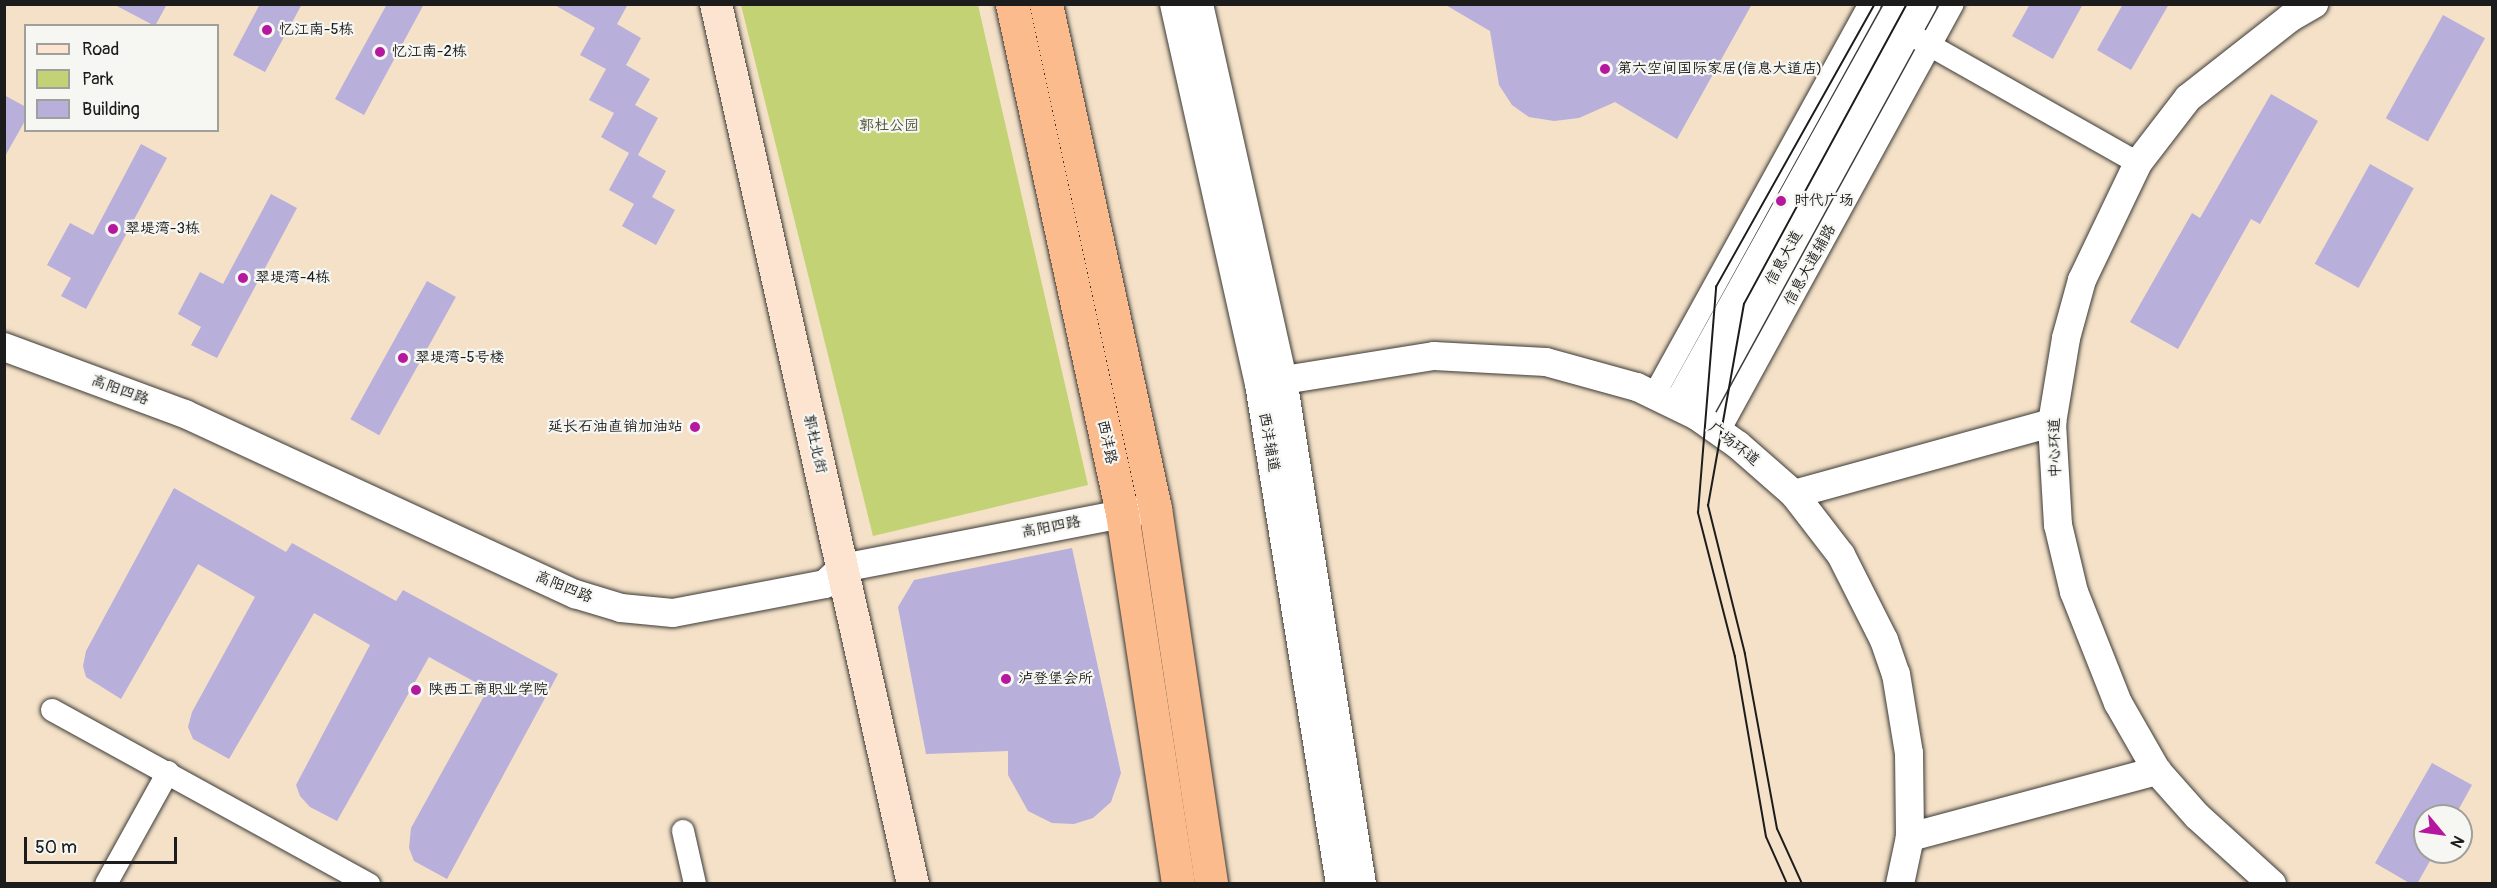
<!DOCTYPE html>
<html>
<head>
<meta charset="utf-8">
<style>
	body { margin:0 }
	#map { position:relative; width:2497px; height:888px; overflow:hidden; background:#f4e1c8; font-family:Pangolin,"LXGW WenKai TC",sans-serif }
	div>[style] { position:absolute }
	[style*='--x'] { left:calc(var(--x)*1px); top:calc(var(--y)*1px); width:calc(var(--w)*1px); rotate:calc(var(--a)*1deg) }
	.green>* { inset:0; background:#c3d274 }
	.building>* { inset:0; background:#b8afdb; transform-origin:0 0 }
	.roads { filter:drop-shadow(0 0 2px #3c3a36) drop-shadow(0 0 2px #3c3a36) }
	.minor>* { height:22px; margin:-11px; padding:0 11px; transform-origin:11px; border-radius:11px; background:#fff }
	.tertiary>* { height:28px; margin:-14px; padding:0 14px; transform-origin:14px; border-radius:14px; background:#fff }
	.secondary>* { height:32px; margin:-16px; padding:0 16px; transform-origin:16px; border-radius:16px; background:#fde4d1 }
	.trunk>* { height:33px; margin:-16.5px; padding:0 16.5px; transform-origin:16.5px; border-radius:16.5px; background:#fbbb8d }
	.tram>* { height:1.5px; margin:-0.75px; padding:0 0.75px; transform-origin:0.75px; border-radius:0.75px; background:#1c1c1c }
	.dots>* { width:16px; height:16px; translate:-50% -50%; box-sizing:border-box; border:3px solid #f6f6f2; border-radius:50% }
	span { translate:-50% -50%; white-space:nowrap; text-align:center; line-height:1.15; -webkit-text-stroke:4.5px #f6f6f2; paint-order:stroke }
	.poi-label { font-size:15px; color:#1c1c1c }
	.left { translate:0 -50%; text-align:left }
	.right { translate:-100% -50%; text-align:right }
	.park-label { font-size:15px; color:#4e5336 }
	.street-label { font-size:15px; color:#1c1c1c }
	.frame { position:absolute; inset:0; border:6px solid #1c1c1c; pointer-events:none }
	.legend { position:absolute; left:24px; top:24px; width:195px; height:108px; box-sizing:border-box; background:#f6f6f2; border:2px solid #9f9f9c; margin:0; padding:8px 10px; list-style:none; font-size:18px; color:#1c1c1c }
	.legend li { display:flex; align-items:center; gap:12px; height:30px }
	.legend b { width:30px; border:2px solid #9f9f9c }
	.north { position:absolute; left:2413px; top:804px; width:60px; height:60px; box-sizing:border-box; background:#f6f6f2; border:2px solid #9f9f9c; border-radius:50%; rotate:119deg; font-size:16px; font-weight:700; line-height:24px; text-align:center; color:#1c1c1c }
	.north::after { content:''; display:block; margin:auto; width:21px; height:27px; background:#b5179e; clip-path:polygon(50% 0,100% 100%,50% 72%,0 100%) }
	.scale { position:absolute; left:24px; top:837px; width:153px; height:27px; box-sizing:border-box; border:3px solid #1c1c1c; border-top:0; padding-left:8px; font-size:18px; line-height:21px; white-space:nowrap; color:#1c1c1c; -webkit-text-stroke:4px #f6f6f2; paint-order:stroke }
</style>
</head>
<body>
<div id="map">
	<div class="green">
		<div style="clip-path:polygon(741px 5px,978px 5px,1088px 485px,873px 536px)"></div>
	</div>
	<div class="building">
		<div style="clip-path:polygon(113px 4px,167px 4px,155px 26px)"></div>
		<div style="clip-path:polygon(260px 4px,302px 4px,265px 72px,233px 55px)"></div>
		<div style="clip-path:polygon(387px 4px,424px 4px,364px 115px,335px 99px)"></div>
		<div style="clip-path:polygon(553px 4px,628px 4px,617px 24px,641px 38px,626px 65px,650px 79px,635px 105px,658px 118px,638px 155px,666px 171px,652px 197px,675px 210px,656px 245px,622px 226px,634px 204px,609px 190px,629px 153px,601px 137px,614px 113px,589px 100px,606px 69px,580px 55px,595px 28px)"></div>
		<div style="clip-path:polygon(1444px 4px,1752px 4px,1677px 139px,1615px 102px,1579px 118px,1554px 121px,1529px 117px,1512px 105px,1499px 85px,1490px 31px)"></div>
		<div style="clip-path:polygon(2030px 4px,2083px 4px,2053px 59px,2012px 36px)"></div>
		<div style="clip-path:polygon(2123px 4px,2169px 4px,2131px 70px,2097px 50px)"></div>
		<div style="left:2443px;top:15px;width:48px;height:118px;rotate:29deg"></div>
		<div style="clip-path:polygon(2271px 94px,2318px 121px,2260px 224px,2251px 219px,2178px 349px,2130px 322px,2192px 213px,2200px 218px)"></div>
		<div style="clip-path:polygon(4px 95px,26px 107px,26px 119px,4px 158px)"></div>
		<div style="clip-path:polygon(141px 144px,167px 158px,86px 309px,61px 296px,71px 278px,47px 265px,70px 223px,93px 235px)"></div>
		<div style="left:2370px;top:164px;width:50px;height:114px;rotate:29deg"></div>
		<div style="clip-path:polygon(271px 194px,297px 208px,217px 358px,191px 345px,201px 327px,178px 314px,200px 272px,223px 284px)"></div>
		<div style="left:427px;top:281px;width:33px;height:158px;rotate:29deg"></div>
		<div style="clip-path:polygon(174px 488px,286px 552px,292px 543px,396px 601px,403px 590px,558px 674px,447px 879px,414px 861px,409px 848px,411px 828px,488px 689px,429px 657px,337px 821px,310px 807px,300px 796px,296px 785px,370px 645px,314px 613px,229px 759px,193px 739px,188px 727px,192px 712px,255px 597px,198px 564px,121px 699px,86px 677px,83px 666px,86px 651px)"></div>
		<div style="clip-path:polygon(1072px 548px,1121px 773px,1111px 802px,1093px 818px,1074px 824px,1052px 823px,1028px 811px,1008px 775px,1008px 751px,926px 754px,898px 607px,914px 580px)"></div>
		<div style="clip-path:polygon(2432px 763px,2472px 785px,2455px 816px,2425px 816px,2425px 852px,2435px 852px,2417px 884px,2411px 884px,2375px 863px)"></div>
	</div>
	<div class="roads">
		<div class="minor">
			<div style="--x:1917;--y:38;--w:254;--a:29.5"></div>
			<div style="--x:1654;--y:395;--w:447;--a:-61.1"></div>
			<div style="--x:1719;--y:431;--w:487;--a:-61.3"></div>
			<div style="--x:52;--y:710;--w:362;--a:28.8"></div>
			<div style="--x:683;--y:831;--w:54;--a:77.2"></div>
			<div style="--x:106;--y:884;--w:128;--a:-61"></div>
		</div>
		<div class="tertiary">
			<div style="--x:1174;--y:4;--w:389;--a:77.4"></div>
			<div style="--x:1259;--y:384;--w:507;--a:80.8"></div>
			<div style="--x:1199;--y:4;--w:384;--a:77.4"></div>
			<div style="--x:1283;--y:379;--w:511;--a:81.11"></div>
			<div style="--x:4;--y:347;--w:193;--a:20.3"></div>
			<div style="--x:185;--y:414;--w:430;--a:24.8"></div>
			<div style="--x:575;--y:594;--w:48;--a:16.9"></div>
			<div style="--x:621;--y:608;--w:52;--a:5.5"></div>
			<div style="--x:673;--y:613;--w:155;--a:-10.8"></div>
			<div style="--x:825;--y:584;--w:23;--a:-43"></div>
			<div style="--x:842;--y:568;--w:307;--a:-10.9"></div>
			<div style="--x:1259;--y:384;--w:177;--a:-9.1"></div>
			<div style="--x:1434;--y:356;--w:112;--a:3.1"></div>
			<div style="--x:1546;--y:362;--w:94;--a:15.4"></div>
			<div style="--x:1637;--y:387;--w:67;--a:25.8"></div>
			<div style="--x:1697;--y:416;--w:50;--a:35.3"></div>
			<div style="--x:1738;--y:445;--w:74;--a:41.2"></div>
			<div style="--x:1794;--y:494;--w:77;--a:52.4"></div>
			<div style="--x:1841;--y:555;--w:95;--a:63.2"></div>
			<div style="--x:1884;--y:640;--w:36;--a:71"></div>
			<div style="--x:1896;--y:674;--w:80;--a:80.7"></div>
			<div style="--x:1909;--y:753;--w:84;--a:89.3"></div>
			<div style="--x:1910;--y:837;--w:48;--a:102"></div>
			<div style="--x:1677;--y:405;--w:459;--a:-60.9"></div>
			<div style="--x:1697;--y:416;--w:470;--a:-61.3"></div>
			<div style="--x:1794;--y:494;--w:268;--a:-15.4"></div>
			<div style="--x:1910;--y:837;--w:256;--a:-15"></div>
			<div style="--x:2272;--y:884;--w:101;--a:-137.8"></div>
			<div style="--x:2197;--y:816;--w:60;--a:-131.6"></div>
			<div style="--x:2157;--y:771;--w:78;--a:-119.8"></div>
			<div style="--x:2118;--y:703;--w:119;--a:-111.6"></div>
			<div style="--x:2074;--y:592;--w:69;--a:-103.4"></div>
			<div style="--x:2058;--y:525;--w:102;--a:-93.4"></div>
			<div style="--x:2052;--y:423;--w:86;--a:-80.6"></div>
			<div style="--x:2066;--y:338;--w:60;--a:-74.6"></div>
			<div style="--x:2082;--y:280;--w:130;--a:-64.4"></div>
			<div style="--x:2138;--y:163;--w:82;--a:-52.4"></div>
			<div style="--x:2188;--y:98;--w:130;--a:-38.1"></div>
			<div style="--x:2290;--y:18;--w:28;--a:-30"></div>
		</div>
		<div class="secondary">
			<div style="--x:716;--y:4;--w:902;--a:77.38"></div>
		</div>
		<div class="trunk">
			<div style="--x:1012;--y:4;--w:521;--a:77.81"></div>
			<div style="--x:1122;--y:513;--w:375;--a:81.4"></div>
			<div style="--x:1046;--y:4;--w:516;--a:77.8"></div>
			<div style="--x:1155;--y:508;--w:380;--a:81.5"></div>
		</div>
	</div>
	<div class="tram">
		<div style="--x:1787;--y:884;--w:51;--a:-114.1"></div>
		<div style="--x:1766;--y:837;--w:183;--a:-99.8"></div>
		<div style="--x:1735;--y:657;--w:149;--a:-104.4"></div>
		<div style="--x:1698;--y:513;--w:227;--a:-85.4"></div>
		<div style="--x:1716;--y:287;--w:325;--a:-60.7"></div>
		<div style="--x:1802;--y:884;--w:60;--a:-114.4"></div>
		<div style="--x:1777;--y:829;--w:178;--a:-100.4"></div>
		<div style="--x:1745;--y:654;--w:153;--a:-104"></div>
		<div style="--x:1708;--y:506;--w:205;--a:-79.9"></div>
		<div style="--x:1744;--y:304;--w:341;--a:-61.5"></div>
	</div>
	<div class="dots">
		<div style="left:267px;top:30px;background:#b5179e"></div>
		<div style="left:380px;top:52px;background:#b5179e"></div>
		<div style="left:1605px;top:69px;background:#b5179e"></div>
		<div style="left:1781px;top:201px;background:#b5179e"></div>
		<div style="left:113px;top:229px;background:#b5179e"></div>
		<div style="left:243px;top:278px;background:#b5179e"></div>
		<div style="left:403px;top:358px;background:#b5179e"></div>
		<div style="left:695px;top:427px;background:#b5179e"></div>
		<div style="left:1006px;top:679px;background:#b5179e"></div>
		<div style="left:416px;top:690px;background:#b5179e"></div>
	</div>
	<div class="poi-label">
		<span class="left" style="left:279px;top:30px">忆江南-5栋</span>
		<span class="left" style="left:392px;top:52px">忆江南-2栋</span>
		<span class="left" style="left:1617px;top:69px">第六空间国际家居(信息大道店)</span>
		<span class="left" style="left:1794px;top:201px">时代广场</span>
		<span class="left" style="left:125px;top:229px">翠堤湾-3栋</span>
		<span class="left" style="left:255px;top:278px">翠堤湾-4栋</span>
		<span class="left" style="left:415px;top:358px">翠堤湾-5号楼</span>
		<span class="right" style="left:683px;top:427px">延长石油直销加油站</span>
		<span class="left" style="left:1018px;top:679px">泸登堡会所</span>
		<span class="left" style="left:428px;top:690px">陕西工商职业学院</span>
	</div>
	<div class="park-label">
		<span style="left:889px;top:126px">郭杜公园</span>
	</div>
	<div class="street-label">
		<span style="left:1784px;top:258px;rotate:-61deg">信息大道</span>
		<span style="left:1810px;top:265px;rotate:-61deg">信息大道辅路</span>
		<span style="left:120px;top:390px;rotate:20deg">高阳四路</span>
		<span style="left:1107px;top:442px;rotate:78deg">西沣路</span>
		<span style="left:1269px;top:442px;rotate:80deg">西沣辅道</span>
		<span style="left:815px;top:444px;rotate:77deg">郭杜北街</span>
		<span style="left:1734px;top:444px;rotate:38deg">广场环道</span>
		<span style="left:2055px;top:448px;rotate:-91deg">中心环道</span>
		<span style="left:1051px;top:527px;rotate:-11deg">高阳四路</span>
		<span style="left:564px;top:587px;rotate:22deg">高阳四路</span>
	</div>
	<div class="frame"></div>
	<ul class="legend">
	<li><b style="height:8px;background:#fde4d1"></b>Road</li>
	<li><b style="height:16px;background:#c3d274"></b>Park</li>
	<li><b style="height:16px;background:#b8afdb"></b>Building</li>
	</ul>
	<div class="north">N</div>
	<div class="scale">50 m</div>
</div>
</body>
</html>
